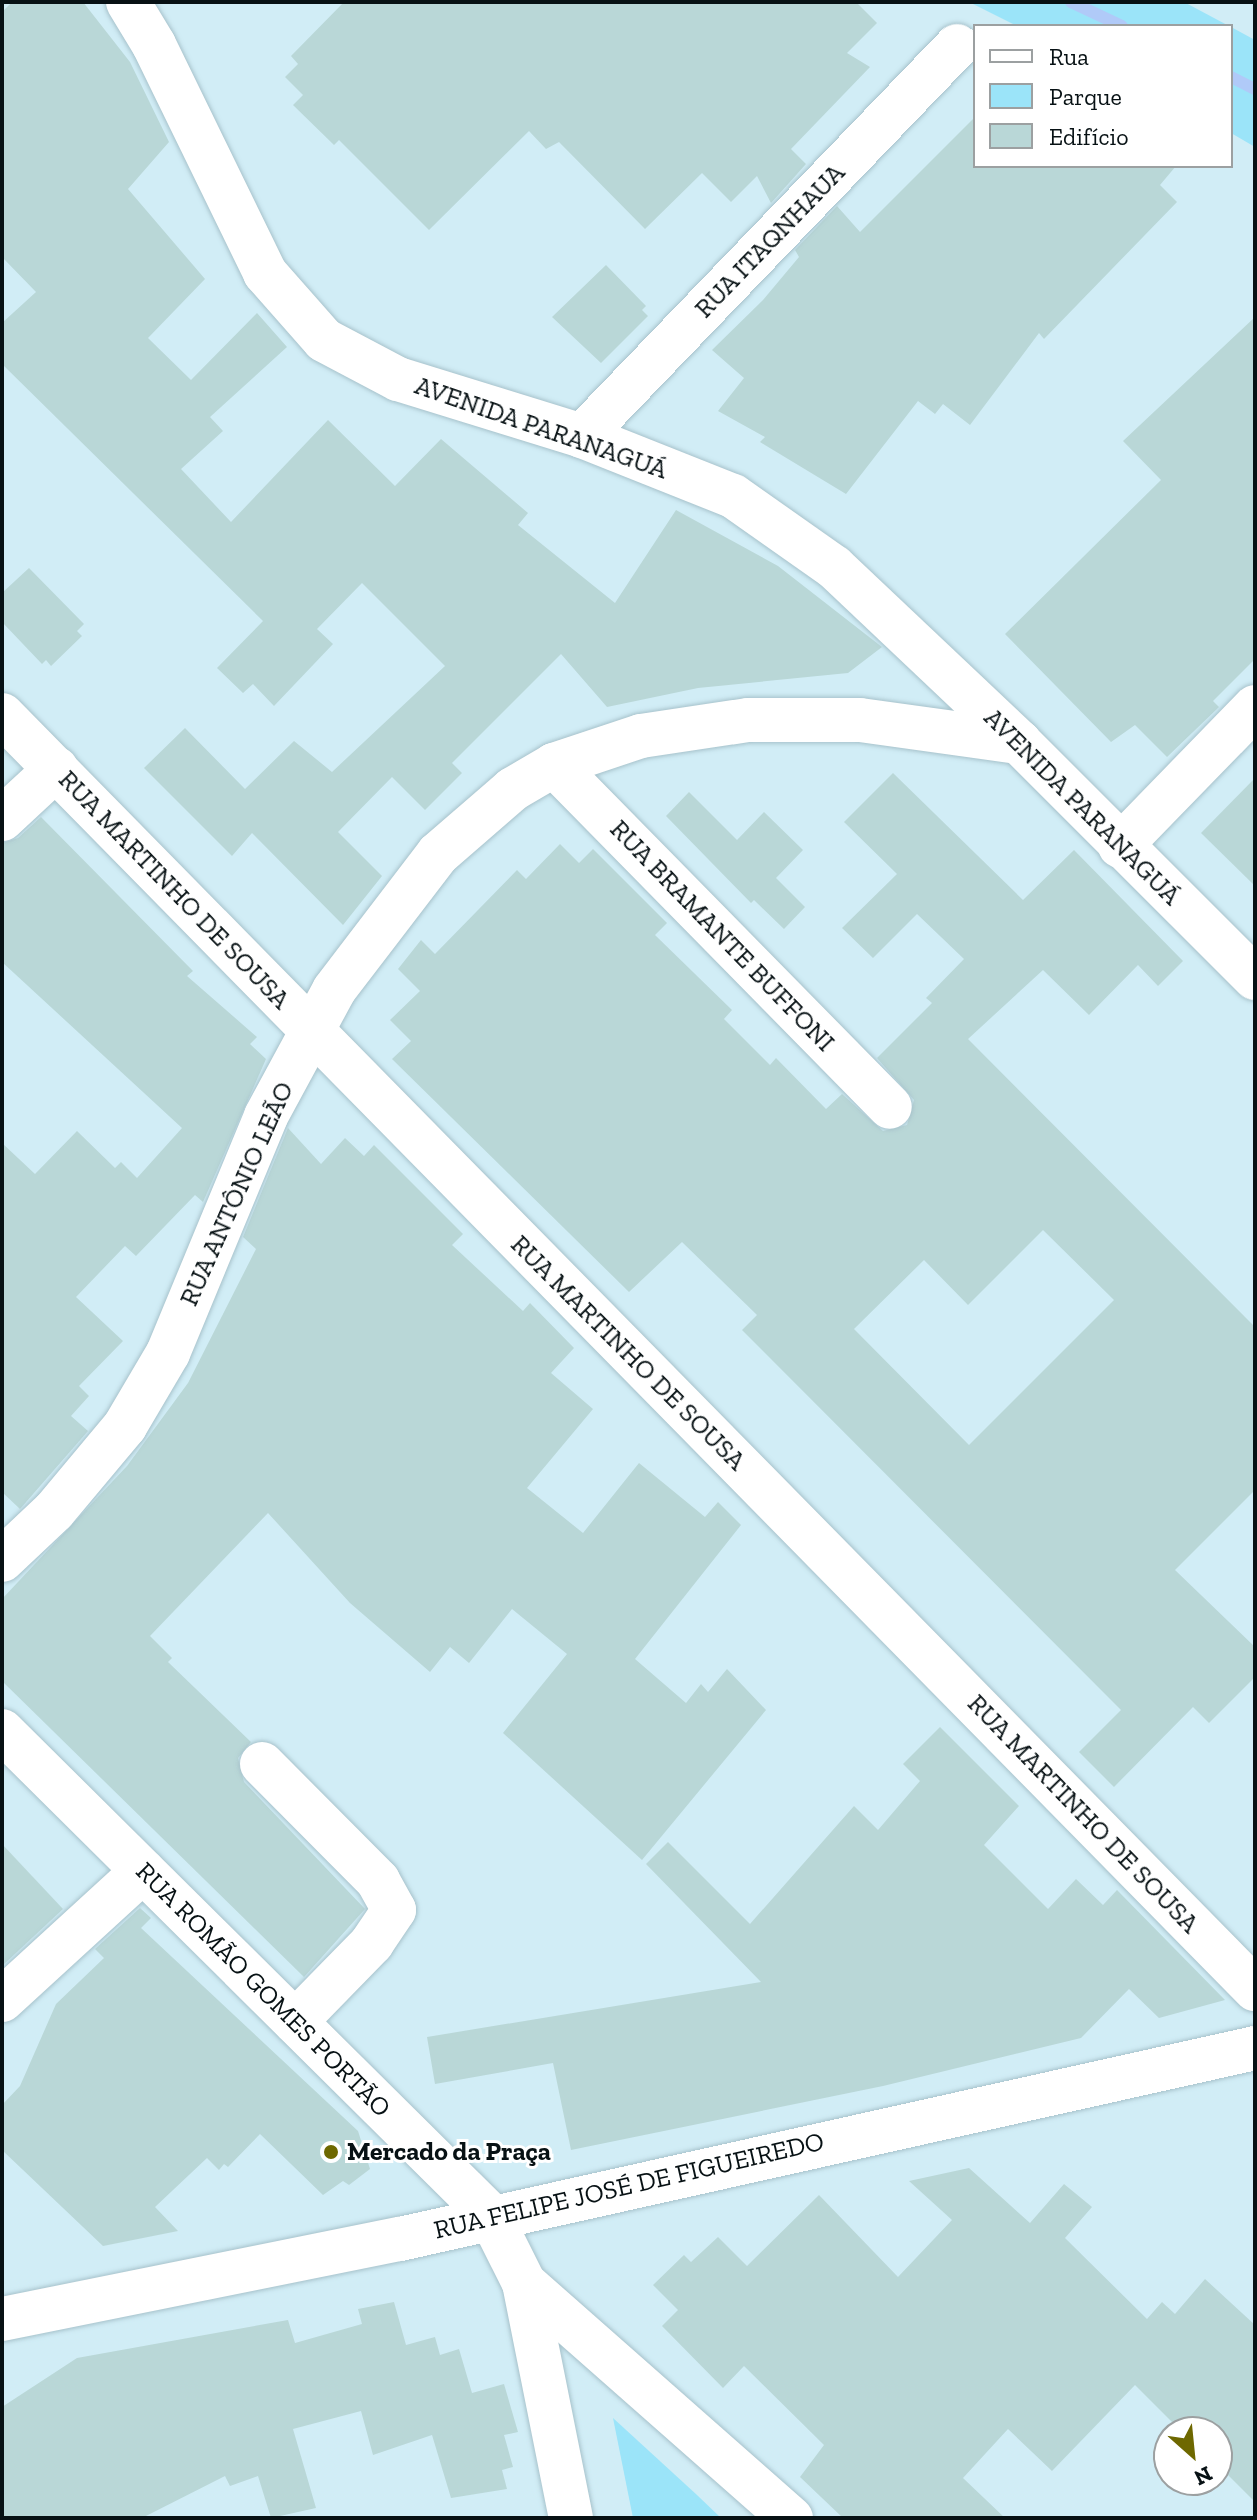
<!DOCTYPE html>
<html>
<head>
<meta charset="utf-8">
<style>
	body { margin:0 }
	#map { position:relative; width:1257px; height:2520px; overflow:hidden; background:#d1edf6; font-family:"Zilla Slab",serif }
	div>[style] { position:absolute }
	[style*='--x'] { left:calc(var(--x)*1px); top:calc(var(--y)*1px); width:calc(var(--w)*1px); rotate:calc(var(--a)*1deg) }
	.green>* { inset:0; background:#9be4f9 }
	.stream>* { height:12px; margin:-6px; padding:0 6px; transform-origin:6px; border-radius:6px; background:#b0caf8 }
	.building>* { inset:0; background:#b9d7d7 }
	.roads { filter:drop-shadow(0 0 2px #a7c2cb) drop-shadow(0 0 2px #a7c2cb) }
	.minor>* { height:44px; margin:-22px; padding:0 22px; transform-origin:22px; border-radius:22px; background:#fff }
	.major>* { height:44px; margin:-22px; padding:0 22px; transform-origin:22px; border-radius:22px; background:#fff }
	.dots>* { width:22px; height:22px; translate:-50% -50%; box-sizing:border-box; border:4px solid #fff; border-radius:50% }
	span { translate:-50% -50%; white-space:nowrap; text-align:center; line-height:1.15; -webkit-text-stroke:6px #fff; paint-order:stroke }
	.street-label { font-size:26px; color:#071114 }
	.poi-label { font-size:26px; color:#071114; font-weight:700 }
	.left { translate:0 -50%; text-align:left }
	.frame { position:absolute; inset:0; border:4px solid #071114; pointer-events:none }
	.legend { position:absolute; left:973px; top:24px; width:260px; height:144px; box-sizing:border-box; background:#fff; border:2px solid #9ca0a1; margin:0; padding:10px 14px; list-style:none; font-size:24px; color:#071114 }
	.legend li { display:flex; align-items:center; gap:16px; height:40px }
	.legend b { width:40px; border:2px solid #9ca0a1 }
	.north { position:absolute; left:1153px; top:2416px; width:80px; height:80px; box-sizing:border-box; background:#fff; border:2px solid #9ca0a1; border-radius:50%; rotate:153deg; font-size:22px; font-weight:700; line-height:32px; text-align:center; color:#071114 }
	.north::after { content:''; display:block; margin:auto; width:28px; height:36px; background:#6e6800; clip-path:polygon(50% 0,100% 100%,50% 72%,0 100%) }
</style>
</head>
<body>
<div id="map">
	<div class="green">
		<div style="clip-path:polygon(969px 2px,1184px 2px,1229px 26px,1017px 26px)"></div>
		<div style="clip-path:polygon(1231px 27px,1255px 40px,1255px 147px,1231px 133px)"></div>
		<div style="clip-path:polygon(613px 2418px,697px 2495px,721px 2518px,633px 2518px)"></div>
	</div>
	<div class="stream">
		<div style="--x:1071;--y:2;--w:56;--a:25.2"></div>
		<div style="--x:1231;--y:77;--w:27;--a:27"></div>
	</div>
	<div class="building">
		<div style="clip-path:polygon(12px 2px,83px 2px,130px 62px,169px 142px,128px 189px,205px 279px,148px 338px,191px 380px,257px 313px,287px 347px,210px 417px,223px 431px,181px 469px,231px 522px,328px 420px,395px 486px,441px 439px,528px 513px,518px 525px,615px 603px,676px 510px,778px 566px,882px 647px,848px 673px,698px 688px,607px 707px,561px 654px,452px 763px,462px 773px,425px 810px,392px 777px,338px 832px,382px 876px,343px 925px,252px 833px,232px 856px,144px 768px,185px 728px,245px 789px,294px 741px,332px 772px,445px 666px,362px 583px,317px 629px,333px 644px,274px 706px,253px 684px,243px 693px,217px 668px,263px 621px,2px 364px,2px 323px,36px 292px,2px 257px,2px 12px)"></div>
		<div style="clip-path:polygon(344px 2px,856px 2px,877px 23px,847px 53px,870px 67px,791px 149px,806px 164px,771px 203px,757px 176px,731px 202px,702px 173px,645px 229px,559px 142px,546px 149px,529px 131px,429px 230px,339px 140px,334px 145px,293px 105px,303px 95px,285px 77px,298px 64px,291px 56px)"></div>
		<div style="clip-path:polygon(975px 117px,975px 166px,1176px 166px,1160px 185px,1177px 202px,1044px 339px,1039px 333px,970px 425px,943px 404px,935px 414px,918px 401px,846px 494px,760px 442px,765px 437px,718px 411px,744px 378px,712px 350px,763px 300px,799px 257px,795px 250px,837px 206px,860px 232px)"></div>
		<div style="clip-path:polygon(606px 265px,646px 306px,642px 310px,648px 316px,601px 363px,552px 317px)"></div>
		<div style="clip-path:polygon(1255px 317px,1255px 659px,1213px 701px,1219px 707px,1167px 757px,1135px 725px,1111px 742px,1005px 634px,1161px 480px,1123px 441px)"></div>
		<div style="clip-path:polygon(29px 568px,84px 624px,77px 631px,82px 636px,51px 666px,46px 660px,42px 664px,2px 622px,2px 593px)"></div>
		<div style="clip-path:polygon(evenodd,893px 773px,1023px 900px,1074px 850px,1183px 961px,1158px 986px,1138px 965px,1089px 1015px,1043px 970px,968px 1039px,1255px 1327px,1255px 1490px,1175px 1570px,1255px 1647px,1255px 1677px,1209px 1723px,1193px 1707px,1114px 1787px,1079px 1752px,1121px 1710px,742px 1330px,757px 1315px,682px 1242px,629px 1292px,392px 1059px,411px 1041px,390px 1020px,420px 991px,398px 969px,421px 940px,435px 954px,517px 870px,526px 879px,560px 844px,579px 863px,593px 849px,667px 923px,655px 935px,732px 1010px,724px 1019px,770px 1065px,776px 1058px,826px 1109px,842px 1094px,883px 1131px,907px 1125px,914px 1100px,877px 1058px,932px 1003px,926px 998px,964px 959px,917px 914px,873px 958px,842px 928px,897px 874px,844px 822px,893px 773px,1043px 1230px,1114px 1300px,969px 1445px,854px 1329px,924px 1260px,968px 1305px,1043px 1230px)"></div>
		<div style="clip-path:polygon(1255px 778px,1255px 886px,1201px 833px)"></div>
		<div style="clip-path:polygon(689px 792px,737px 840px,764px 812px,803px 850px,776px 878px,805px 907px,784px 929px,754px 900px,751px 903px,666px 816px)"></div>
		<div style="clip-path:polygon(41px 817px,193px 971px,187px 976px,257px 1037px,250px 1044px,266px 1059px,203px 1202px,195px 1195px,136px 1256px,125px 1246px,76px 1297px,123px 1341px,79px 1386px,89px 1396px,71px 1416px,88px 1431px,20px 1509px,2px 1492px,2px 1143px,35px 1174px,77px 1131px,115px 1168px,121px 1162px,137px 1178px,182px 1128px,2px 962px,2px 843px,18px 838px)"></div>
		<div style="clip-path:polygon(288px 1128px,321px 1164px,345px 1138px,364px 1156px,374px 1145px,463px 1234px,452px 1245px,523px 1311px,530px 1303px,574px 1348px,551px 1373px,593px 1409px,527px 1488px,583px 1533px,639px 1463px,705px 1517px,718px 1502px,741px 1525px,635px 1659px,686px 1703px,701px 1684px,708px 1692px,727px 1669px,766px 1710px,642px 1860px,503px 1733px,567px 1654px,512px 1609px,469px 1663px,450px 1647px,430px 1672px,350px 1603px,268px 1513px,150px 1636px,172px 1658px,168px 1662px,251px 1742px,238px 1758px,244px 1782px,365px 1909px,304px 1977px,2px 1681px,2px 1599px,127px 1466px,188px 1383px,256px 1249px,243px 1237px)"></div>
		<div style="clip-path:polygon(940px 1727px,1019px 1806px,984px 1845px,1048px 1909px,1076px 1879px,1103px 1905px,1117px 1890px,1225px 2000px,1159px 2018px,1129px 1989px,1081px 2038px,883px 2086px,571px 2150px,553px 2063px,435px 2084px,427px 2037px,761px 1982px,646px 1864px,668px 1842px,750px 1924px,854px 1806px,878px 1830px,920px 1781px,903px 1764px)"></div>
		<div style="clip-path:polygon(2px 1844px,63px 1909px,2px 1966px)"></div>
		<div style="clip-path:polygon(140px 1908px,151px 1918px,141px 1928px,358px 2131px,370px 2169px,349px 2185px,343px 2181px,323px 2195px,260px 2134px,228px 2167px,224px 2164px,219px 2170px,207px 2158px,155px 2207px,178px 2231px,103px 2246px,2px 2150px,2px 2105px,20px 2086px,56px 2004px,104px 1958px,95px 1949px)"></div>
		<div style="clip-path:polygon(969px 2168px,1030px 2223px,1064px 2184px,1092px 2207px,1065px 2238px,1147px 2319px,1162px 2302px,1175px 2314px,1205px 2279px,1255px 2325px,1255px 2502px,1217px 2464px,1217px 2432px,1182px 2432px,1135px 2385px,1052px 2471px,1008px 2429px,963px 2478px,1005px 2518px,843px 2518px,800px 2477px,824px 2445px,744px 2366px,723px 2388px,662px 2326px,678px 2310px,653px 2285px,684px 2255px,691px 2262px,718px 2237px,747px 2266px,819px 2195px,898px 2277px,952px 2220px,909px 2181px)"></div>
		<div style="clip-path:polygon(394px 2302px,406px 2345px,435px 2337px,440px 2355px,459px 2349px,472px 2393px,504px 2384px,518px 2432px,504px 2435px,513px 2467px,502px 2470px,507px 2489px,451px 2498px,432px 2435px,373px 2455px,361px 2411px,293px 2429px,316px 2508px,271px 2518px,258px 2476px,230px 2486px,225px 2476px,142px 2518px,2px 2518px,2px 2407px,77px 2358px,288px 2320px,295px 2343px,362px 2324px,358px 2309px)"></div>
	</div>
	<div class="roads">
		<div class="minor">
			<div style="--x:582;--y:436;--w:541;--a:-46.12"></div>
			<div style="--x:2;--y:715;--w:1787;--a:45.48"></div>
			<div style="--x:554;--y:765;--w:479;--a:45.5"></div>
			<div style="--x:2;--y:819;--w:74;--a:-42.8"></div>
			<div style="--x:1120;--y:846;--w:194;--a:-45.8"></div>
			<div style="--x:2;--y:1560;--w:71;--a:-43.3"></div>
			<div style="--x:54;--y:1511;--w:111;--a:-50.1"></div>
			<div style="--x:125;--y:1426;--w:85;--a:-59.5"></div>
			<div style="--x:168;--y:1353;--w:256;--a:-67.5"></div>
			<div style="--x:266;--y:1116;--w:143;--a:-61.6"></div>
			<div style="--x:334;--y:990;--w:171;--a:-52.6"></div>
			<div style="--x:438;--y:854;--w:99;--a:-40.9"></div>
			<div style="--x:513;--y:789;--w:48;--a:-30.3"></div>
			<div style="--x:554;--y:765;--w:92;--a:-18.4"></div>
			<div style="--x:641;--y:736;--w:108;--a:-8.5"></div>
			<div style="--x:748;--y:720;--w:112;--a:0"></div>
			<div style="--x:860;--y:720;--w:161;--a:7.9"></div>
			<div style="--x:2;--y:1731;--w:687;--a:44.76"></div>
			<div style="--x:490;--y:2215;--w:76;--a:63.4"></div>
			<div style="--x:524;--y:2283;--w:356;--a:41.4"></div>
			<div style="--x:262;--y:1764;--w:165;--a:45.2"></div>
			<div style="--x:378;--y:1881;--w:33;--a:61"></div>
			<div style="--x:394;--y:1910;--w:40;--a:124"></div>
			<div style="--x:372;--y:1943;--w:110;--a:134.3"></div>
			<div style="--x:2;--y:2000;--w:191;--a:-42.5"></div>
			<div style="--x:524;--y:2283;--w:240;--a:78.7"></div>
			<div style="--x:2;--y:2319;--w:406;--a:-11.4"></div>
			<div style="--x:400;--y:2239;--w:876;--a:-12.59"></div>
		</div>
		<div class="major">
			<div style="--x:128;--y:2;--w:50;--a:58.8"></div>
			<div style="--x:154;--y:45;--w:254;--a:64"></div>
			<div style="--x:265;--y:273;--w:89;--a:48.6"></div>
			<div style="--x:324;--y:340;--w:84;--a:27.8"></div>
			<div style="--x:398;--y:379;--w:193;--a:17.2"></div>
			<div style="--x:582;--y:436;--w:162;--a:21.7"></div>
			<div style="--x:733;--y:496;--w:123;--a:35.1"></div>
			<div style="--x:834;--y:567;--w:255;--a:43.4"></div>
			<div style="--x:1019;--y:742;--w:334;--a:45"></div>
		</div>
	</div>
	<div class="dots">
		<div style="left:331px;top:2152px;background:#6e6800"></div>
	</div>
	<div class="street-label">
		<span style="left:770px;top:241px;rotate:-46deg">RUA ITAQNHAUA</span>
		<span style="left:541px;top:428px;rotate:19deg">AVENIDA PARANAGUÁ</span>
		<span style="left:1082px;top:807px;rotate:45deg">AVENIDA PARANAGUÁ</span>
		<span style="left:174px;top:890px;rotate:46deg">RUA MARTINHO DE SOUSA</span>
		<span style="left:722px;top:936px;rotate:46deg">RUA BRAMANTE BUFFONI</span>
		<span style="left:237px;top:1194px;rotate:-66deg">RUA ANTÔNIO LEÃO</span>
		<span style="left:628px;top:1353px;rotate:45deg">RUA MARTINHO DE SOUSA</span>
		<span style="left:1083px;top:1814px;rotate:46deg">RUA MARTINHO DE SOUSA</span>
		<span style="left:263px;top:1990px;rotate:45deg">RUA ROMÃO GOMES PORTÃO</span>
		<span style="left:629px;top:2186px;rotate:-13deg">RUA FELIPE JOSÉ DE FIGUEIREDO</span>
	</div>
	<div class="poi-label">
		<span class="left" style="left:347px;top:2152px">Mercado da Praça</span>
	</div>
	<div class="frame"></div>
	<ul class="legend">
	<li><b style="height:10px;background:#fff"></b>Rua</li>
	<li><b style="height:22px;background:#9be4f9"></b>Parque</li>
	<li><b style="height:22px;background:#b9d7d7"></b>Edifício</li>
	</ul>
	<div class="north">N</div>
</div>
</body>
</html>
